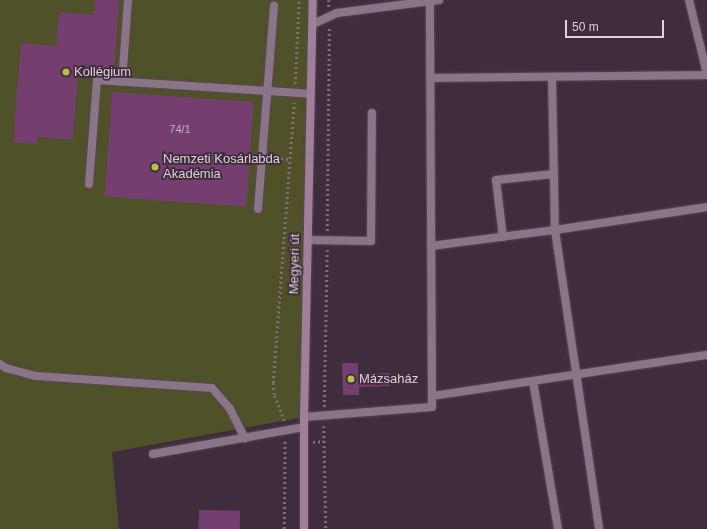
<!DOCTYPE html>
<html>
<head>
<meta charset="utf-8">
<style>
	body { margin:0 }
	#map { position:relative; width:707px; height:529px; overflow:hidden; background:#3f2c3c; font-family:Arial,sans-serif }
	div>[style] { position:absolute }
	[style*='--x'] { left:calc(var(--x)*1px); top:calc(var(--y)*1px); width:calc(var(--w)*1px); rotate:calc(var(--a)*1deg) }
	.green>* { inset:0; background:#4f5128 }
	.building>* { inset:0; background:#743f6f; transform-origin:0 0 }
	.path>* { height:2.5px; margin-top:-1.25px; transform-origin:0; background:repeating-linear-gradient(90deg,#7f6f7c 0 2px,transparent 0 5px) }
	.roads { filter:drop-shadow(0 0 1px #594957) drop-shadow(0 0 1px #594957) }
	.lane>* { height:8px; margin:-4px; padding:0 4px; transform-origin:4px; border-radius:4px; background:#8a7487 }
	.street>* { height:8px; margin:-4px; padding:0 4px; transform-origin:4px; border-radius:4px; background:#8a7487 }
	.secondary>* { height:8px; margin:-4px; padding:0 4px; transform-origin:4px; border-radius:4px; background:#a07f9b }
	.dots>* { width:11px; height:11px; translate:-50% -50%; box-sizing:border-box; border:2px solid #3f2c3c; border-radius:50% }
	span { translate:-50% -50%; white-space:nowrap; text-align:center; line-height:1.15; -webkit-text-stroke:3.5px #3f2c3c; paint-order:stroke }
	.number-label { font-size:11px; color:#c4adc1 }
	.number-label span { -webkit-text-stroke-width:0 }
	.poi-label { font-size:13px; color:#ded2dc }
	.left { translate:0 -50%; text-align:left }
	.street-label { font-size:13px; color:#ded2dc }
	.scale { position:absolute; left:565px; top:20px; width:99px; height:18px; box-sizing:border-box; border:2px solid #ded2dc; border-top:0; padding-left:5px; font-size:12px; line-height:14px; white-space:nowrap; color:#ded2dc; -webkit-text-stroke:3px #3f2c3c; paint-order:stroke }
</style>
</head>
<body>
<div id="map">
	<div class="green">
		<div style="clip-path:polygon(0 0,313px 0,304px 417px,112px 452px,119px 529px,0 529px)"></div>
	</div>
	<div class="building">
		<div style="clip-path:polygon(95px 0,119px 0,114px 73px,78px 71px,73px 140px,37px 137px,37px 144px,13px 142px,21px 43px,56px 46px,59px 12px,94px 15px)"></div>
		<div style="left:112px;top:92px;width:142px;height:105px;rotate:4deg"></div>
		<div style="clip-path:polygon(342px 363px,358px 363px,358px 374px,390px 373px,390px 386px,359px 387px,359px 395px,343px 395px)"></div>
		<div style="left:199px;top:510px;width:41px;height:19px;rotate:1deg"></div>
	</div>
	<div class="path">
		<div style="--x:329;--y:0;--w:7;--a:90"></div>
		<div style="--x:295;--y:84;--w:84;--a:-87.3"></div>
		<div style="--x:271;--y:157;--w:19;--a:6"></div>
		<div style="--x:327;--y:231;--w:203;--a:-89.4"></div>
		<div style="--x:324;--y:407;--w:157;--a:-88.9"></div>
		<div style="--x:284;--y:421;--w:28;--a:-111"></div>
		<div style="--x:274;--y:395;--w:12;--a:-95"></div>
		<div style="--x:273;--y:383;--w:281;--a:-85.7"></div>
		<div style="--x:324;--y:426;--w:103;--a:88.9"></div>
		<div style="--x:313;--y:442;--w:11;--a:-5"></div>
		<div style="--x:284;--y:529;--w:89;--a:-89.4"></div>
	</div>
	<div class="roads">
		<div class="lane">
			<div style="--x:689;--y:0;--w:76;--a:76.3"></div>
			<div style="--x:313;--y:24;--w:26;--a:-25"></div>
			<div style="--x:337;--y:13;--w:103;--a:-7.3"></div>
			<div style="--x:552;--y:77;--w:153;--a:88.9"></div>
			<div style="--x:555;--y:230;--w:302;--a:81.6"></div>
			<div style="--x:430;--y:78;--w:277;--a:-0.6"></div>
			<div style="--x:122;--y:82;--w:82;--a:-85.8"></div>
			<div style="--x:89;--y:184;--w:104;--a:-85.6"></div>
			<div style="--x:97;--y:80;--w:214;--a:3.7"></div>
			<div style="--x:258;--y:209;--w:204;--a:-85.5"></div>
			<div style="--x:503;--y:237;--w:57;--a:-97"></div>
			<div style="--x:496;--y:180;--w:58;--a:-5.9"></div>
			<div style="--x:431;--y:246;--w:125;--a:-7.4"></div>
			<div style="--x:555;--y:230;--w:154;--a:-8.6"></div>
			<div style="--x:0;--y:364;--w:7;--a:34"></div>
			<div style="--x:6;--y:368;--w:31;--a:15"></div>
			<div style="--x:36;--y:376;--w:176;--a:3.9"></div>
			<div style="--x:212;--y:388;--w:28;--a:49"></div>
			<div style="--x:230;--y:409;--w:33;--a:63"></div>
			<div style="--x:533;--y:381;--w:150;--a:80.4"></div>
			<div style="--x:432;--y:396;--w:278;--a:-8.5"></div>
			<div style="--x:304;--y:417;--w:128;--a:-4.5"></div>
			<div style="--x:432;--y:407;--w:407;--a:-90.3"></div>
		</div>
		<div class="street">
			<div style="--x:308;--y:240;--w:63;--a:0.9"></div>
			<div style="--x:371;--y:241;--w:128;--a:-89.6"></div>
			<div style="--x:153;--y:454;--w:153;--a:-10.1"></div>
		</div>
		<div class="secondary">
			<div style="--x:304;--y:529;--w:112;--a:-90"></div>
			<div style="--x:304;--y:417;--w:417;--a:-88.8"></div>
		</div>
	</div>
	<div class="dots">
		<div style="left:66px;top:72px;background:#bac045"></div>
		<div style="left:155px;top:167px;background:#bac045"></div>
		<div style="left:351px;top:379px;background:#bac045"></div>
	</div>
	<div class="number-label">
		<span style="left:180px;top:129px">74/1</span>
	</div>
	<div class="poi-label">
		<span class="left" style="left:74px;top:72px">Kollégium</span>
		<span class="left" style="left:163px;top:167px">Nemzeti Kosárlabda<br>Akadémia</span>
		<span class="left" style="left:359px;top:379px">Mázsaház</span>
	</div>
	<div class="street-label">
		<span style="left:295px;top:264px;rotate:-89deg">Megyeri út</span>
	</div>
	<div class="scale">50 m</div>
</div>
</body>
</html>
